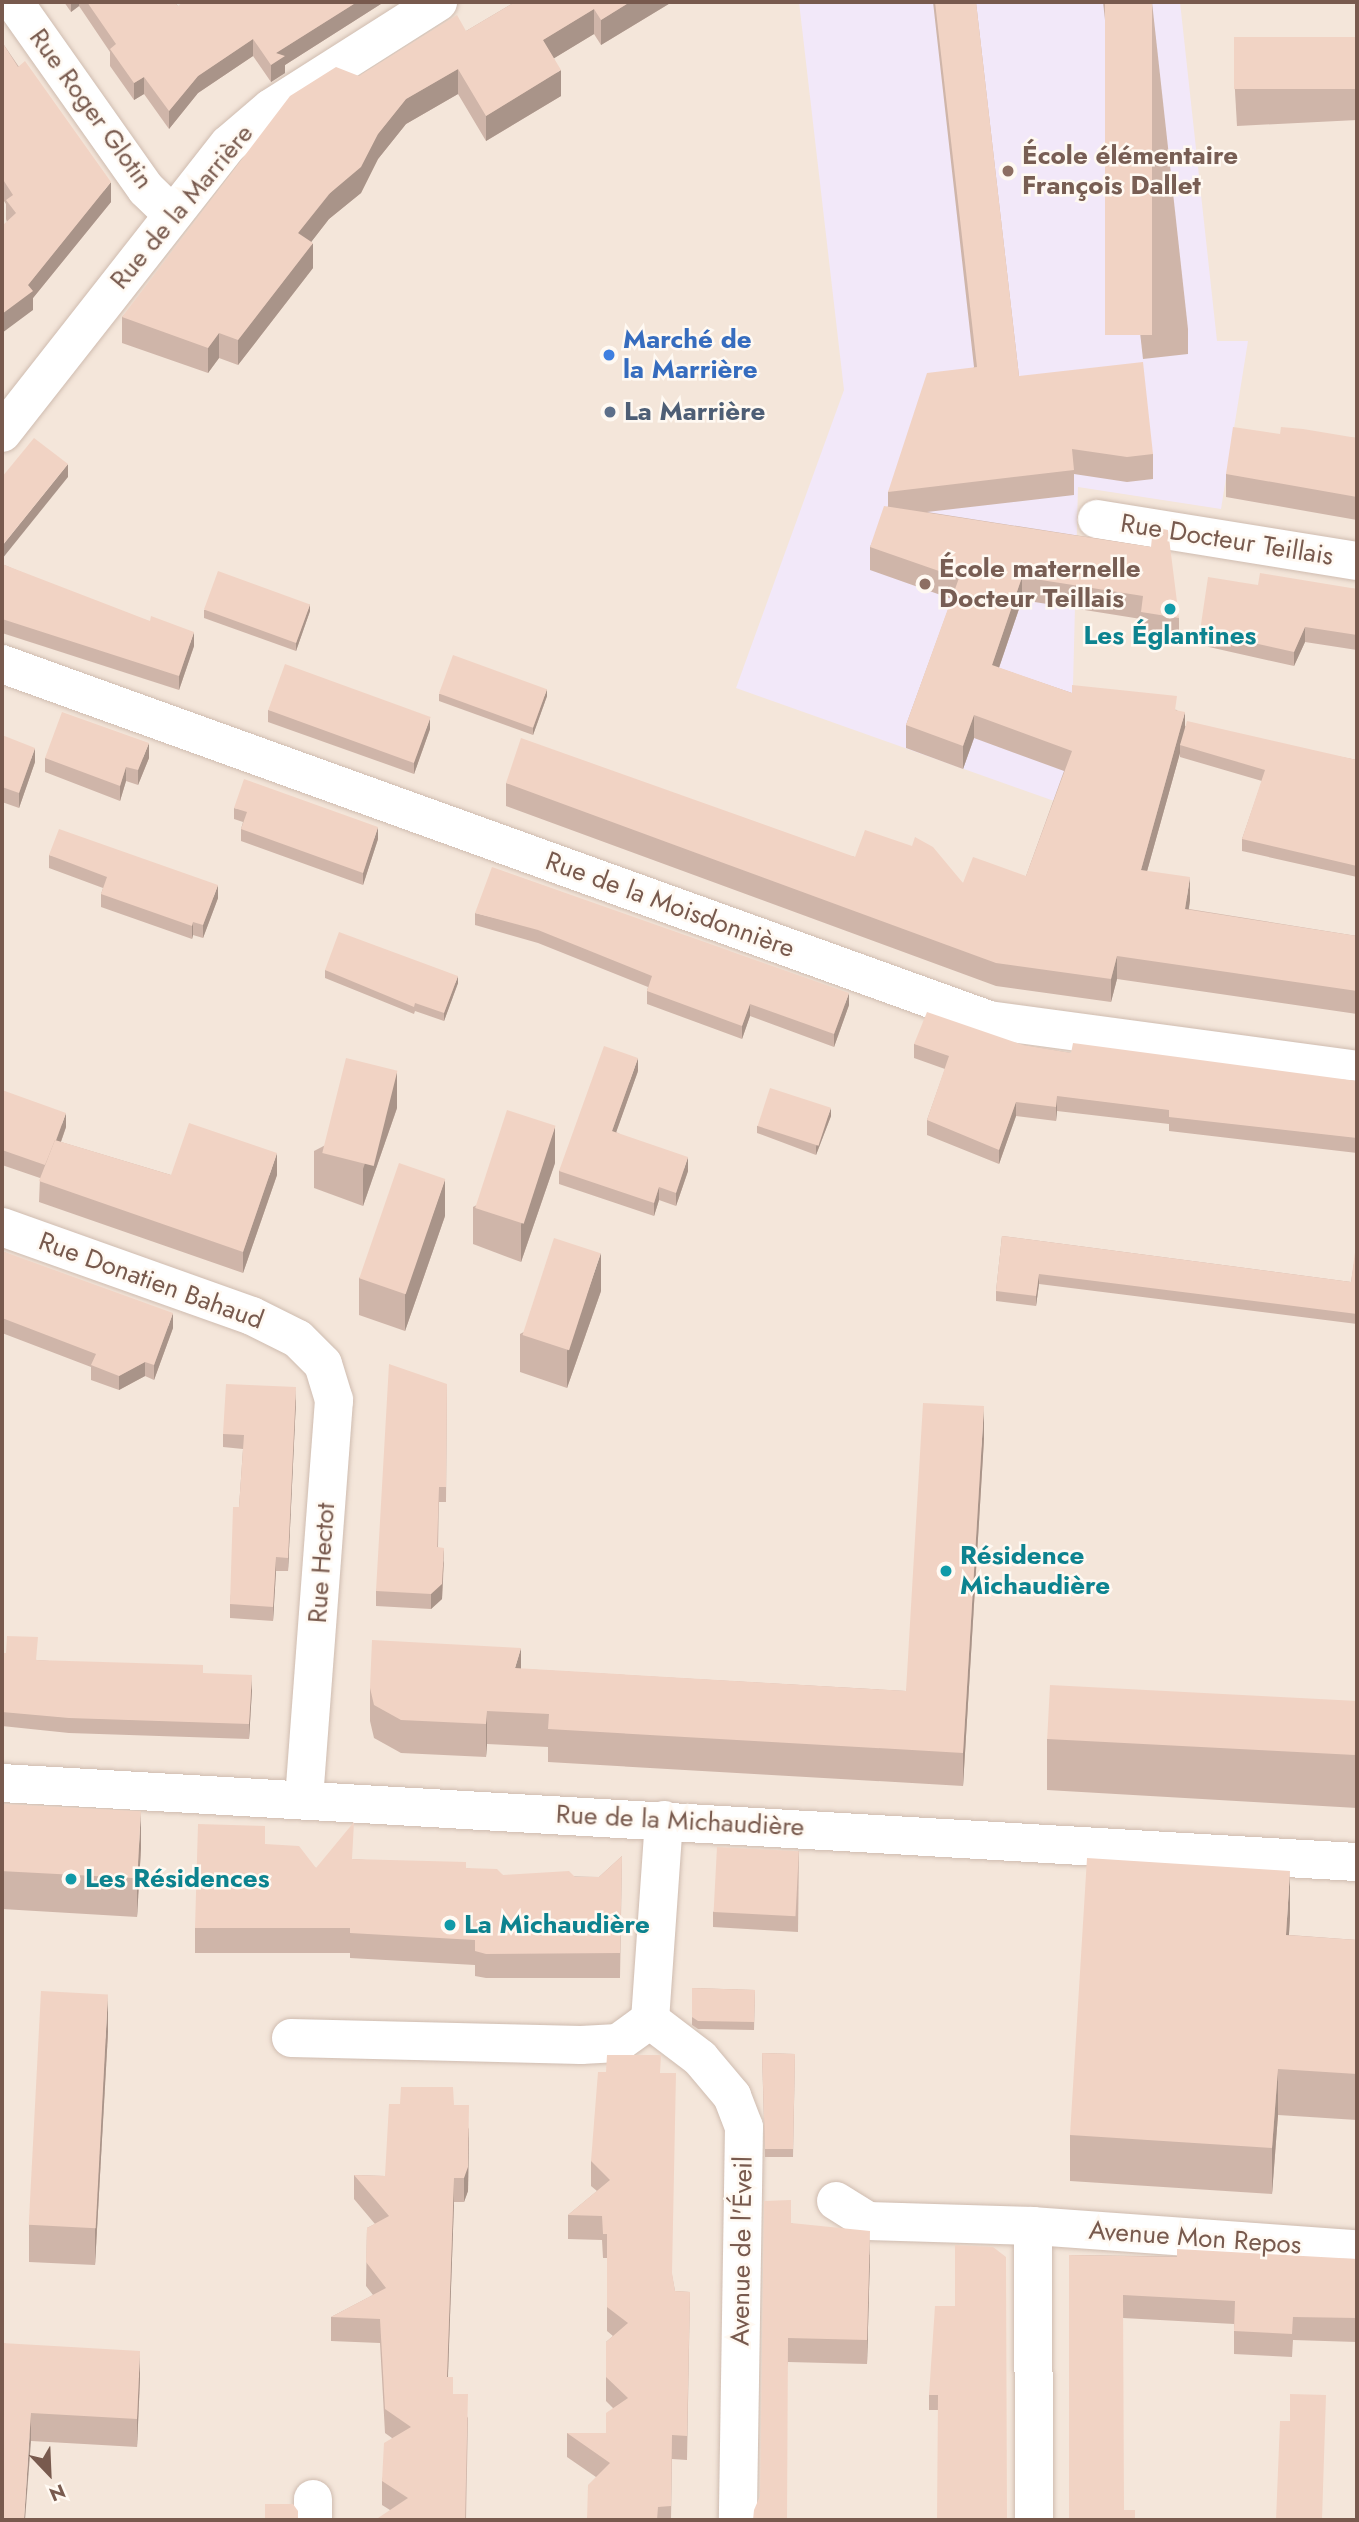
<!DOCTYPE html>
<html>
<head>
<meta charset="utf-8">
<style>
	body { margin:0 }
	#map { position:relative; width:1359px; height:2522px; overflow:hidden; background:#fcf5ec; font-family:Jost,sans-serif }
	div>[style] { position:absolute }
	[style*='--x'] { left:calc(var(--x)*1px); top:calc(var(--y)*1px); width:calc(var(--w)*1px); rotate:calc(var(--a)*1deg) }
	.residential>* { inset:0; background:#f4e6da; transform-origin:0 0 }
	.education>* { inset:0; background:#f2e8f9 }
	.roads { filter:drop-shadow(0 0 2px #cfbcb0) drop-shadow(0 0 2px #cfbcb0) }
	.minor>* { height:38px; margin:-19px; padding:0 19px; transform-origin:19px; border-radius:19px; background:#fff }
	.wall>* { inset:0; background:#cfb5a9 }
	.shaded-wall>* { inset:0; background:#a99489 }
	.building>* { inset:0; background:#f1d3c4; transform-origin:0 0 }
	.dots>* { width:19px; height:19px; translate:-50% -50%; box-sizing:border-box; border:4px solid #fff9f2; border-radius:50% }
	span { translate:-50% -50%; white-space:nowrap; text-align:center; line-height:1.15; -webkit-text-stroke:5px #fff9f2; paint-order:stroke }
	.street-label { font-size:26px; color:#785a4e }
	.education-label { font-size:26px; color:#785e54; font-weight:700 }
	.left { translate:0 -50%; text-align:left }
	.shop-label { font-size:26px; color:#366cbe; font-weight:700 }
	.service-label { font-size:26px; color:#4e5e75; font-weight:700 }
	.culture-label { font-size:26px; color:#0d838f; font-weight:700 }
	.frame { position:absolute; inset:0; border:4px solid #785a4e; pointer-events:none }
	.north { position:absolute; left:14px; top:2438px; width:70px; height:70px; -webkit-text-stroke:5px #fff9f2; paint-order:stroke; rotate:157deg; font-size:19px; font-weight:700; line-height:28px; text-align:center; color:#785a4e }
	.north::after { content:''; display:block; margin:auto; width:24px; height:32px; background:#785a4e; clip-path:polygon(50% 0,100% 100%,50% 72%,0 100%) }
</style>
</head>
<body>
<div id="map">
	<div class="residential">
		<div style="left:2px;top:2px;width:1355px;height:2518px"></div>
	</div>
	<div class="education">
		<div style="clip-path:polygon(799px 2px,1180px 2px,1217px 341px,1248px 341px,1221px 509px,1078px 487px,1071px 765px,1057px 802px,736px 688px,844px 390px)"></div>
	</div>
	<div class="roads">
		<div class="minor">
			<div style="--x:14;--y:2;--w:229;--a:54.8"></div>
			<div style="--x:146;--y:189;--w:35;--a:44"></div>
			<div style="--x:2;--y:433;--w:367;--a:-51.9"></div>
			<div style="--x:229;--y:144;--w:55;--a:-40.6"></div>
			<div style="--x:271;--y:108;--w:198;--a:-32.4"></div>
			<div style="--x:1097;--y:519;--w:263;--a:9.2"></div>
			<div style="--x:2;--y:664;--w:1049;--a:19.83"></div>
			<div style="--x:989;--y:1020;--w:371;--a:7.7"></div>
			<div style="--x:2;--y:1227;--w:265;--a:19.6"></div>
			<div style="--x:252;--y:1316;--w:51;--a:26.6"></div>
			<div style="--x:298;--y:1339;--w:35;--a:45"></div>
			<div style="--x:323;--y:1364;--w:38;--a:73"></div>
			<div style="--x:334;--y:1400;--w:401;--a:94.3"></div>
			<div style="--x:2;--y:1783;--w:1357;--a:3.34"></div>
			<div style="--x:664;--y:1820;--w:200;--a:94"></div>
			<div style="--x:650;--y:2020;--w:63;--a:37.2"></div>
			<div style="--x:700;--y:2058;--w:50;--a:49.9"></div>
			<div style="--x:732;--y:2096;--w:33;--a:69"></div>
			<div style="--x:744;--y:2127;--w:393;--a:90.9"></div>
			<div style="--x:291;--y:2038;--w:290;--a:1.4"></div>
			<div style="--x:581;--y:2045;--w:37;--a:-3"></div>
			<div style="--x:618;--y:2043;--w:39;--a:-36"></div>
			<div style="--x:836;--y:2201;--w:38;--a:32"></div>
			<div style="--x:868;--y:2221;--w:165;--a:1.7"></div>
			<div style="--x:1033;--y:2226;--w:325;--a:4.1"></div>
			<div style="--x:1033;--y:2226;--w:294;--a:89.8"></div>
			<div style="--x:313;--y:2520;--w:21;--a:-90"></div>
		</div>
	</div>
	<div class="wall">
		<div style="clip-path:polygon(64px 2px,174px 2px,178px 6px,384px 2px,285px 65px,285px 73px,271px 82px,253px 56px,198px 93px,169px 129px,144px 94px,134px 100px,110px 66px,110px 52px,79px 6px,71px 12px)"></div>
		<div style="clip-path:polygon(515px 2px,672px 2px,601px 45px,594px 34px,554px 58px,561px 96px,486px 141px,458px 94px,406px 124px,378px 159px,361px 193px,329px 219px,311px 242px,313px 268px,238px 365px,219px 358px,208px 373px,122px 343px,122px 317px,359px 76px,466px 31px)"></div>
		<div style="clip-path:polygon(933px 2px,976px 2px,1019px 376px,1153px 454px,1153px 479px,1127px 482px,1074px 474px,1074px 495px,927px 512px,1151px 547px,1179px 618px,1179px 641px,1141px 635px,1141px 619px,1022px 600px,999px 668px,1072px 693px,1177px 710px,1185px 726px,1357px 760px,1357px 877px,1242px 851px,1242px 839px,1262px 781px,1180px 757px,1180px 753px,1147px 871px,1190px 900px,1189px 909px,1357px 936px,1357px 1014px,1117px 979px,1111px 1002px,996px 986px,506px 806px,506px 783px,855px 857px,963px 883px,1026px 876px,1064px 771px,974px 738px,963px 769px,906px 748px,906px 725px,952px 599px,870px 570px,870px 547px,888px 506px,888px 492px,974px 367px)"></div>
		<div style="clip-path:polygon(1103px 2px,1152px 2px,1188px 329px,1188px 354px,1143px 359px)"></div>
		<div style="clip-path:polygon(1357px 37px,1357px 120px,1237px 126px,1234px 74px,1234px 43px)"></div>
		<div style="clip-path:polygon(2px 42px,111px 202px,33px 298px,33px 310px,6px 219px,6px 204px,2px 198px)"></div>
		<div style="clip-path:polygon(1280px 434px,1357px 438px,1357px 520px,1226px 497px,1226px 474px)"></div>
		<div style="clip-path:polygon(2px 564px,194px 646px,179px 690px,2px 633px)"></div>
		<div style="clip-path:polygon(1258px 585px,1357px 589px,1357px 650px,1305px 642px,1294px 666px,1200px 645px,1200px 631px)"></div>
		<div style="clip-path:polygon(204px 610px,310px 611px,296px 651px,204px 618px)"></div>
		<div style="clip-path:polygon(439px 694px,547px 696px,533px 735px,439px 701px)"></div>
		<div style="clip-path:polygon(268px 710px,430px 729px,414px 774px,268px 722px)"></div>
		<div style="clip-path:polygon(2px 735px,35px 762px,19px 808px,2px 802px)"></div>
		<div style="clip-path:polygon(45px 758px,149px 758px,138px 785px,126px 781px,120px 801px,45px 772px)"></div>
		<div style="clip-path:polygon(234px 808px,378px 839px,363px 885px,241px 841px,241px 829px,243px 822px,234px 819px)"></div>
		<div style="clip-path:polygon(49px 855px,218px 898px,203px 938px,193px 935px,192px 939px,101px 907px,101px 894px,103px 888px,49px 868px)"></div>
		<div style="clip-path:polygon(475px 913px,849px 1005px,834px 1047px,750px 1016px,742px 1039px,647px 1004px,647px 991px,648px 987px,538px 943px,475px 925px)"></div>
		<div style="clip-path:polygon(325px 970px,458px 983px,444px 1021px,415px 1011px,414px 1014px,325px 978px)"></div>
		<div style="clip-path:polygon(914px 1044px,1023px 1045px,1071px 1053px,1357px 1081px,1357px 1153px,1169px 1131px,1169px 1124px,1057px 1111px,1056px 1121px,1016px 1116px,999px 1164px,927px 1135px,927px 1120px,945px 1069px,914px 1058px)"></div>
		<div style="clip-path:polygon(638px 1071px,616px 1132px,688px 1171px,676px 1206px,659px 1200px,654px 1216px,559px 1184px,559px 1171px)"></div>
		<div style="clip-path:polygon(2px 1090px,66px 1127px,61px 1142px,171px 1175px,277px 1175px,243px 1273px,39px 1202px,40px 1178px,2px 1165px)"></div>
		<div style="clip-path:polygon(397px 1108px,363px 1206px,314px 1188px,314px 1151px)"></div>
		<div style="clip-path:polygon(831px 1116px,816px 1155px,757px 1133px,757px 1126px)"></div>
		<div style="clip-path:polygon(555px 1163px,521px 1262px,473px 1244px,473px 1207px)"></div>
		<div style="clip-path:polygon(445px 1216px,405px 1331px,359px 1315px,359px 1278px)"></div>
		<div style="clip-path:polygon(1002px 1236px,1351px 1282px,1357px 1245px,1357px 1324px,1039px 1284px,1036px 1306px,996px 1301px,996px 1291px)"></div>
		<div style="clip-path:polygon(2px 1251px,173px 1328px,154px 1380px,145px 1376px,119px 1390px,91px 1380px,91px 1367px,2px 1333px)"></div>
		<div style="clip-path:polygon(601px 1291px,567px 1388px,520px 1372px,520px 1334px)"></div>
		<div style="clip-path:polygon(447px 1384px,446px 1502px,439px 1502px,438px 1547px,444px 1563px,442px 1599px,431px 1609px,376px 1606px,376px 1591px)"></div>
		<div style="clip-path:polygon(296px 1400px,288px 1571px,276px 1571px,273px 1621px,230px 1618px,230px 1604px,239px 1507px,243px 1449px,223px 1447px,223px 1434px)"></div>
		<div style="clip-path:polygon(984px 1439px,963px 1786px,548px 1762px,548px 1747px,487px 1744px,486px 1757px,401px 1753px,374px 1738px,370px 1721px,370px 1688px,521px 1669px,906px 1691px)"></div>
		<div style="clip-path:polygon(2px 1653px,37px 1660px,203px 1673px,252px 1690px,249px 1739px,69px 1733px,2px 1726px)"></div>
		<div style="clip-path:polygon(1357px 1703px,1357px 1808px,1047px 1790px,1047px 1739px)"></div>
		<div style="clip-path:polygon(2px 1804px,141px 1848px,137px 1917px,2px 1909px)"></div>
		<div style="clip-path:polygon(265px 1844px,316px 1868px,353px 1859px,466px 1868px,503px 1875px,599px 1877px,622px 1856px,620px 1978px,486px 1978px,475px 1976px,475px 1965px,350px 1958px,350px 1953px,195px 1953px,195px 1928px)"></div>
		<div style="clip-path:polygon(799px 1851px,798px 1932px,713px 1927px,713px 1912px)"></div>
		<div style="clip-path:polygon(1290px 1917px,1289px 1935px,1357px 1940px,1357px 2120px,1278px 2115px,1272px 2194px,1070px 2181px,1070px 2135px)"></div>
		<div style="clip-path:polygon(692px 1988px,755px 1990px,754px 2030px,698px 2029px,692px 2025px)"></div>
		<div style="clip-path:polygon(108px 2032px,95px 2265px,29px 2262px,29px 2225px)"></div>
		<div style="clip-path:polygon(762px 2053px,795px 2054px,793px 2157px,765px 2157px)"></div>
		<div style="clip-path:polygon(661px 2073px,672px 2275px,675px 2291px,690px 2292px,687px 2460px,672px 2459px,671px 2520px,587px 2520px,596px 2477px,567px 2457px,567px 2433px,606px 2433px,613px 2408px,606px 2401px,606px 2342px,613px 2336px,607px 2331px,607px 2258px,603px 2258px,602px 2240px,568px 2239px,568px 2215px,597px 2191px,591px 2186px,591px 2161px)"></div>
		<div style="clip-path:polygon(454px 2105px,469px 2129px,468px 2191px,464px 2202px,454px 2202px,448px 2377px,453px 2394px,468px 2418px,466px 2520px,390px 2510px,382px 2505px,382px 2481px,392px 2438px,385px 2433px,380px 2343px,331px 2341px,331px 2317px,373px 2295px,366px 2286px,367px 2228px,375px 2224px,354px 2199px,354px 2175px,385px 2176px)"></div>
		<div style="clip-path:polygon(791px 2223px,870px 2255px,867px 2364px,788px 2362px,760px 2496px)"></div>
		<div style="clip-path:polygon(993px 2247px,938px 2410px,929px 2410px,929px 2395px,955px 2306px)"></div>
		<div style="clip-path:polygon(1069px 2255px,1357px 2259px,1357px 2342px,1293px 2340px,1292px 2357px,1234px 2354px,1234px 2324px,1123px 2318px,1069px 2520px)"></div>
		<div style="clip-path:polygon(2px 2343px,140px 2378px,137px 2447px,31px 2441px)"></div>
	</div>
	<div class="shaded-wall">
		<div style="clip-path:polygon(71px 2px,79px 2px,79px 6px,71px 12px)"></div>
		<div style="clip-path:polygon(357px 2px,384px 2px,285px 65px,285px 73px,271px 82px,271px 65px,276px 53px)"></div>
		<div style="clip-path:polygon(630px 2px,672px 2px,601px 45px,601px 20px)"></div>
		<div style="clip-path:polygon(594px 9px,594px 34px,543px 65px,543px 40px)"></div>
		<div style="clip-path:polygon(253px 39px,253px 56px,198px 93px,169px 129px,169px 111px,198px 76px)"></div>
		<div style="clip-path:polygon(458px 69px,458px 94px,406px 124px,378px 159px,361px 193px,329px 219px,298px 259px,298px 233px,406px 99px)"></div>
		<div style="clip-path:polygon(561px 70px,561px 96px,486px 141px,486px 116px)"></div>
		<div style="clip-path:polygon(144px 77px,144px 94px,134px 100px,134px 83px)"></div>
		<div style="clip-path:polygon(111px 182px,111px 202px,33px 298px,33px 310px,2px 333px,2px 314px,28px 285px)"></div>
		<div style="clip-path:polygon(313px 243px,313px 268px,238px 365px,238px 340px)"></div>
		<div style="clip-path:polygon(219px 333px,219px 358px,208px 373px,208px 348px)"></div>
		<div style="clip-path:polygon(68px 464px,68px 477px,2px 559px,2px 546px)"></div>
		<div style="clip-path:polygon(1022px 577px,1022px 600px,992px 688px,992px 665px)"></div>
		<div style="clip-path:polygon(310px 604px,310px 611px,296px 651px,296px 643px)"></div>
		<div style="clip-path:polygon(1305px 627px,1305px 642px,1294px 666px,1294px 652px)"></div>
		<div style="clip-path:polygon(194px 632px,194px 646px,179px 690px,179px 676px)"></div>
		<div style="clip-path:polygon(547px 689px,547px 696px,533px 735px,533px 728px)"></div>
		<div style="clip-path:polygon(1185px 712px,1185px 735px,1180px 745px,1180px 753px,1141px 893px,1141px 870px)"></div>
		<div style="clip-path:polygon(974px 715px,974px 738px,963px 769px,963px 746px)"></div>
		<div style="clip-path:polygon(430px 718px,430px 729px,414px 774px,414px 762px)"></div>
		<div style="clip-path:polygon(149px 743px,149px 758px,138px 785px,138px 770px)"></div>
		<div style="clip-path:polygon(35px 748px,35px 762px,19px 808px,19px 793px)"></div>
		<div style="clip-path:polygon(126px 767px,126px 781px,120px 801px,120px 786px)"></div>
		<div style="clip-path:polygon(378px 827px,378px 839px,363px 885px,363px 873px)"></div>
		<div style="clip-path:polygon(1190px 877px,1190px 900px,1185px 932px,1185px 909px)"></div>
		<div style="clip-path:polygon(218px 885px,218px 898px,203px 938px,203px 925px)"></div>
		<div style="clip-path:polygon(193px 922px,193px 935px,192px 939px,192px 926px)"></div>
		<div style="clip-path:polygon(1117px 956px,1117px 979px,1111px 1002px,1111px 979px)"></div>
		<div style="clip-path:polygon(458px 976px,458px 983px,444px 1021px,444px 1013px)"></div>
		<div style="clip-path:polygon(849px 993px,849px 1005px,834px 1047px,834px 1034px)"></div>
		<div style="clip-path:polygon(750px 1004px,750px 1016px,742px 1039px,742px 1026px)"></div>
		<div style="clip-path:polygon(638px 1058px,638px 1071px,612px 1144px,612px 1131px)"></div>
		<div style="clip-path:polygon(397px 1071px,397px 1108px,363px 1206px,363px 1169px)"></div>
		<div style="clip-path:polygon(1057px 1096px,1057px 1111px,1056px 1121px,1056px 1107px)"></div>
		<div style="clip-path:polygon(1016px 1102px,1016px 1116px,999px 1164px,999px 1150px)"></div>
		<div style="clip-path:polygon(831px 1108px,831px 1116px,816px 1155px,816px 1147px)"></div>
		<div style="clip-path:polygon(66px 1113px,66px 1127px,47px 1181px,47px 1166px)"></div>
		<div style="clip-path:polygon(555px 1126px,555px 1163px,521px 1262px,521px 1225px)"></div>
		<div style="clip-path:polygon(277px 1153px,277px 1175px,243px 1273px,243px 1252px)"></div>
		<div style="clip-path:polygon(688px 1157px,688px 1171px,676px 1206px,676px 1193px)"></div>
		<div style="clip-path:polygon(445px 1179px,445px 1216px,405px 1331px,405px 1293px)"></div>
		<div style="clip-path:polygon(659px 1187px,659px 1200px,654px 1216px,654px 1203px)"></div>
		<div style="clip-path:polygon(601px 1253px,601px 1291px,567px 1388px,567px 1351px)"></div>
		<div style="clip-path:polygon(1039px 1274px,1039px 1284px,1036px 1306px,1036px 1296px)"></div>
		<div style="clip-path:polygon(173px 1313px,173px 1328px,154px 1380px,154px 1365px)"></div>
		<div style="clip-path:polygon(145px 1362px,145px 1376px,119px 1390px,119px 1376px)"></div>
		<div style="clip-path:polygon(296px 1387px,296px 1400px,288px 1571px,288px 1558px)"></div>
		<div style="clip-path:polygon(984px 1406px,984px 1439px,963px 1786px,963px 1753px)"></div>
		<div style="clip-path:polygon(444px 1548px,442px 1599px,431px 1609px,431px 1594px)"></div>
		<div style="clip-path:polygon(276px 1557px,276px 1571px,273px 1621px,273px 1607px)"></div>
		<div style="clip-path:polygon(521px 1648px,521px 1681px,515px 1668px)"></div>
		<div style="clip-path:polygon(252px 1675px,252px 1690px,249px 1739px,249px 1724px)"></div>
		<div style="clip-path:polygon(487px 1711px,487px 1744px,486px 1757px,486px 1724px)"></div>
		<div style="clip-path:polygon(141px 1811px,141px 1848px,137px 1917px,137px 1879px)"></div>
		<div style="clip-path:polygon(1290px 1871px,1290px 1917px,1286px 1981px,1286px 1935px)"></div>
		<div style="clip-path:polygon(108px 1995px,108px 2032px,95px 2265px,95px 2228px)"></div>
		<div style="clip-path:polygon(1278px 2069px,1278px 2115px,1272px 2194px,1272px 2148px)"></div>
		<div style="clip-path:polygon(469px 2129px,468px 2191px,464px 2202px,464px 2178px)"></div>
		<div style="clip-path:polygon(454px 2178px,454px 2202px,447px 2401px,447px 2377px)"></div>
		<div style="clip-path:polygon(870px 2231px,870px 2255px,867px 2364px,867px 2340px)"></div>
		<div style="clip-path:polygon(140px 2351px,140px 2378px,137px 2447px,137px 2419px)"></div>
		<div style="clip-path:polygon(31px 2413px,31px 2441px,25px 2520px,24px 2520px)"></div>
	</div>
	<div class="building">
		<div style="clip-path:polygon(87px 2px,174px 2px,178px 6px,183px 2px,357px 2px,276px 53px,285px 56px,271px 65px,253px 39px,198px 76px,169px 111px,144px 77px,134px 83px,110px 49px,116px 44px)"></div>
		<div style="clip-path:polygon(515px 2px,630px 2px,601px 20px,594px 9px,543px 40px,561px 70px,486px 116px,458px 69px,406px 99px,378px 134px,361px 167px,329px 194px,298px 233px,313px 243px,238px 340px,219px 333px,208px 348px,122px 317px,290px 96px,336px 67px,359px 76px,457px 15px,466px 31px)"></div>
		<div style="clip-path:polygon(935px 2px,976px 2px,1019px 376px,1143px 362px,1153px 454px,1127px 457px,1072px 449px,1074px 470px,888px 492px,927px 373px,977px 367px)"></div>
		<div style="left:1105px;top:2px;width:47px;height:333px"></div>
		<div style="left:1357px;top:37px;width:52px;height:123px;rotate:90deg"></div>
		<div style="clip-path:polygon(2px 42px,18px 67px,25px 61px,111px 182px,28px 285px,33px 291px,2px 314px,2px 226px,16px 213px,6px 200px,13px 195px,2px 178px)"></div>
		<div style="clip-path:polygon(1233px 427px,1280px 434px,1281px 427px,1303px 429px,1357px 438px,1357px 497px,1226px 474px)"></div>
		<div style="clip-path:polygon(34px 438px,68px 464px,2px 546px,2px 477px)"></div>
		<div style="clip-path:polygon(884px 506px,1151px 547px,1153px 527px,1168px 530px,1179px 618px,1141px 612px,1143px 596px,1022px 577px,992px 665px,1072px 693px,1072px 685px,1177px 696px,1175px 710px,1185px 712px,1141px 870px,1190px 877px,1185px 909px,1357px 936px,1357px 991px,1117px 956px,1111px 979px,996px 963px,506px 783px,521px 738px,855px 857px,865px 830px,912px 846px,915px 837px,933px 847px,963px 883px,973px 857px,1026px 876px,1072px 751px,974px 715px,963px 746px,906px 725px,959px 578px,870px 547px)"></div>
		<div style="clip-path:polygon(2px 564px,150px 621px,151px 616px,194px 632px,179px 676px,2px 619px)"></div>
		<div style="left:218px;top:571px;width:98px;height:41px;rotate:20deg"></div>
		<div style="clip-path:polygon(1260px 573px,1357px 589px,1357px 635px,1305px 627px,1294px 652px,1200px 631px,1208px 577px,1258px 585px)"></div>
		<div style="left:453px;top:655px;width:100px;height:41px;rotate:20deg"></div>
		<div style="left:285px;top:664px;width:155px;height:49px;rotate:20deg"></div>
		<div style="clip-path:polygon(62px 712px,149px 743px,138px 770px,126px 767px,120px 786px,45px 758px)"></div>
		<div style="clip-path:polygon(1187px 721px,1357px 760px,1357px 866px,1242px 839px,1265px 770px,1180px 745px)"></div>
		<div style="clip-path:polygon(2px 735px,35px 748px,19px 793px,2px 787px)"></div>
		<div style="clip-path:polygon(244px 779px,378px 827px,363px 873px,241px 829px,247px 812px,234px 808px)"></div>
		<div style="clip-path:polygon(59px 829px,218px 885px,203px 925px,193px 922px,192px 926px,101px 894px,107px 877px,49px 855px)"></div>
		<div style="clip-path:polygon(492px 867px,849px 993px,834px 1034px,750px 1004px,742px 1026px,647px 991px,652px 976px,538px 930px,475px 913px)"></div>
		<div style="clip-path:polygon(339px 932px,458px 976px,444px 1013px,415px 1003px,414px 1007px,325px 970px)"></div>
		<div style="clip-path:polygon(927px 1012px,1023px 1045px,1071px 1053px,1073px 1043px,1357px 1081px,1357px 1138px,1169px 1117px,1169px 1110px,1057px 1096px,1056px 1107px,1016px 1102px,999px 1150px,927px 1120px,949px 1056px,914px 1044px)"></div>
		<div style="clip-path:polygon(604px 1046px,638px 1058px,612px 1131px,688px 1157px,676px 1193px,659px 1187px,654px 1203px,559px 1171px)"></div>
		<div style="left:346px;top:1058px;width:53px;height:98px;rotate:14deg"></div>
		<div style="left:770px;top:1088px;width:64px;height:40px;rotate:18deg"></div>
		<div style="clip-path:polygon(2px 1090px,66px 1113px,56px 1140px,55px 1140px,45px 1165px,2px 1150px)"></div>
		<div style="left:507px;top:1110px;width:51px;height:103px;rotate:18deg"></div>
		<div style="clip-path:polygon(189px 1123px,277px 1153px,243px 1252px,39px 1181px,55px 1140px,171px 1175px)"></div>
		<div style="left:399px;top:1163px;width:49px;height:122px;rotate:19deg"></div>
		<div style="clip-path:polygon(1002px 1236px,1351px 1282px,1356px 1245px,1357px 1245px,1357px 1314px,1039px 1274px,1036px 1296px,996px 1291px)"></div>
		<div style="left:554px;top:1238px;width:49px;height:102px;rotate:18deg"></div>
		<div style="clip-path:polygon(2px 1251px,173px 1313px,154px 1365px,145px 1362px,119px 1376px,91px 1365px,96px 1354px,2px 1318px)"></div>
		<div style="clip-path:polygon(389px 1364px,447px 1384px,446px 1487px,439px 1487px,437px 1547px,444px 1548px,442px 1584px,431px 1594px,376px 1591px)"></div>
		<div style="clip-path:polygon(226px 1384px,296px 1387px,288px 1558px,276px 1557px,273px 1607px,230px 1604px,233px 1507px,239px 1507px,244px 1435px,223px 1434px)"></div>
		<div style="clip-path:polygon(923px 1403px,984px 1406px,963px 1753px,548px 1729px,549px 1714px,487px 1711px,486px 1724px,401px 1720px,374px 1705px,370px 1688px,372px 1640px,521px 1648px,515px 1668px,906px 1691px)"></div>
		<div style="clip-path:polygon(7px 1636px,38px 1637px,36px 1660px,203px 1665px,203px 1673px,252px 1675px,249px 1724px,69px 1718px,2px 1712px,2px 1653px,6px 1653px)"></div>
		<div style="left:1050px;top:1685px;width:308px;height:54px;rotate:3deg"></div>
		<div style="left:2px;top:1804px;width:139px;height:67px;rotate:3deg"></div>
		<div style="clip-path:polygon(354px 1822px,352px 1859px,466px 1862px,466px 1868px,497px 1869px,503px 1875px,569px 1871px,575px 1877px,599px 1877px,622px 1856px,620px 1953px,486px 1954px,475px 1951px,475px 1940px,350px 1933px,350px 1928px,195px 1928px,198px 1824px,265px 1826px,265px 1844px,299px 1846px,316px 1868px)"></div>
		<div style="left:717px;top:1847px;width:82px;height:65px;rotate:3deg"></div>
		<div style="clip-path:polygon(1087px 1858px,1290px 1871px,1286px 1935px,1357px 1940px,1357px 2074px,1278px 2069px,1272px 2148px,1070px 2135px)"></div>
		<div style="clip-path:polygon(692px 1988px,755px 1990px,754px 2022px,698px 2021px,692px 2017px)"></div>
		<div style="left:41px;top:1991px;width:67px;height:234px;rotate:3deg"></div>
		<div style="clip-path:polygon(762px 2053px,795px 2054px,793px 2149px,765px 2149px)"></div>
		<div style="clip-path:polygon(607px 2055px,661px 2055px,660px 2073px,676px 2073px,672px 2273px,675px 2291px,690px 2292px,687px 2436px,672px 2435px,671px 2506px,658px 2507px,657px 2520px,587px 2520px,588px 2485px,610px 2463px,567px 2433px,606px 2433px,606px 2413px,628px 2398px,606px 2377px,606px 2342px,628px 2323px,607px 2307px,607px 2234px,603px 2234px,602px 2216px,568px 2215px,610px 2180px,591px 2161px,598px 2072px,606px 2072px)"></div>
		<div style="clip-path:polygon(401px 2087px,453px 2087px,454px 2105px,469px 2105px,468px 2167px,464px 2178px,454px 2178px,447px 2377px,453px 2377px,453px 2394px,468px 2394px,465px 2520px,375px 2520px,408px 2498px,382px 2481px,384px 2443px,411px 2427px,385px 2409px,380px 2319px,331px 2317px,386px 2288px,366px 2262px,367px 2228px,389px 2216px,354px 2175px,385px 2176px,389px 2104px,400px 2104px)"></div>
		<div style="clip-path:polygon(791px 2200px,791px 2223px,870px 2231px,867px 2340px,788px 2338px,787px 2520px,753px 2520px,754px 2510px,760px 2496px,764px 2201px)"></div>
		<div style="clip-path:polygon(955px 2245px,993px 2247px,1006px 2257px,1007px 2520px,937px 2520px,938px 2395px,929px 2395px,935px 2306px,955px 2306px)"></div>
		<div style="clip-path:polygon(1177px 2249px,1357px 2259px,1357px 2318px,1293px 2317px,1292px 2334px,1234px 2331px,1235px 2301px,1123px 2295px,1124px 2510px,1135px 2510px,1135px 2520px,1069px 2520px,1069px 2255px,1177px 2257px)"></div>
		<div style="clip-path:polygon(2px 2343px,140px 2351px,137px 2419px,31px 2413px,24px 2520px,2px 2520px)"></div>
		<div style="clip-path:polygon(1290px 2394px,1326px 2395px,1322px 2520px,1276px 2520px,1280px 2421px,1290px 2421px)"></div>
		<div style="clip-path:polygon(265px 2504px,293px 2504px,298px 2511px,298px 2520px,265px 2520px)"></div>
	</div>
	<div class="dots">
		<div style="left:1008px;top:171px;background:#8d6e63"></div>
		<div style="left:609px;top:355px;background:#3f7fe0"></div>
		<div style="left:610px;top:412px;background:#5c6f8a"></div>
		<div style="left:925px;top:584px;background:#8d6e63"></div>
		<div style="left:1170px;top:609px;background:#0f9aa8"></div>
		<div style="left:946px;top:1571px;background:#0f9aa8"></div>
		<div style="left:71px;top:1879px;background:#0f9aa8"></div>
		<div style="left:450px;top:1925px;background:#0f9aa8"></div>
	</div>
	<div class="street-label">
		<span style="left:91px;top:109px;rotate:54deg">Rue Roger Glotin</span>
		<span style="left:182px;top:207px;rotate:-50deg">Rue de la Marrière</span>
		<span style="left:1227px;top:540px;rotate:9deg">Rue Docteur Teillais</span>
		<span style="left:670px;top:905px;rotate:20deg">Rue de la Moisdonnière</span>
		<span style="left:151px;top:1281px;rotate:20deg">Rue Donatien Bahaud</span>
		<span style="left:322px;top:1563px;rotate:-86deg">Rue Hectot</span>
		<span style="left:680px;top:1821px;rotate:3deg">Rue de la Michaudière</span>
		<span style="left:1195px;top:2238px;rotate:4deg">Avenue Mon Repos</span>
		<span style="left:742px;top:2251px;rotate:-89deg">Avenue de l'Éveil</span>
	</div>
	<div class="education-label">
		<span class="left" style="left:1022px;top:171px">École élémentaire<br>François Dallet</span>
		<span class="left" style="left:939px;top:584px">École maternelle<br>Docteur Teillais</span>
	</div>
	<div class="shop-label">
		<span class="left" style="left:623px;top:355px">Marché de<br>la Marrière</span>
	</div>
	<div class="service-label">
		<span class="left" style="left:624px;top:412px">La Marrière</span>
	</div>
	<div class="culture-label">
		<span style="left:1170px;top:636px">Les Églantines</span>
		<span class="left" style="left:960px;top:1571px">Résidence<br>Michaudière</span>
		<span class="left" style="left:85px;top:1879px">Les Résidences</span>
		<span class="left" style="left:464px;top:1925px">La Michaudière</span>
	</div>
	<div class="frame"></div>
	<div class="north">N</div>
</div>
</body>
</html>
